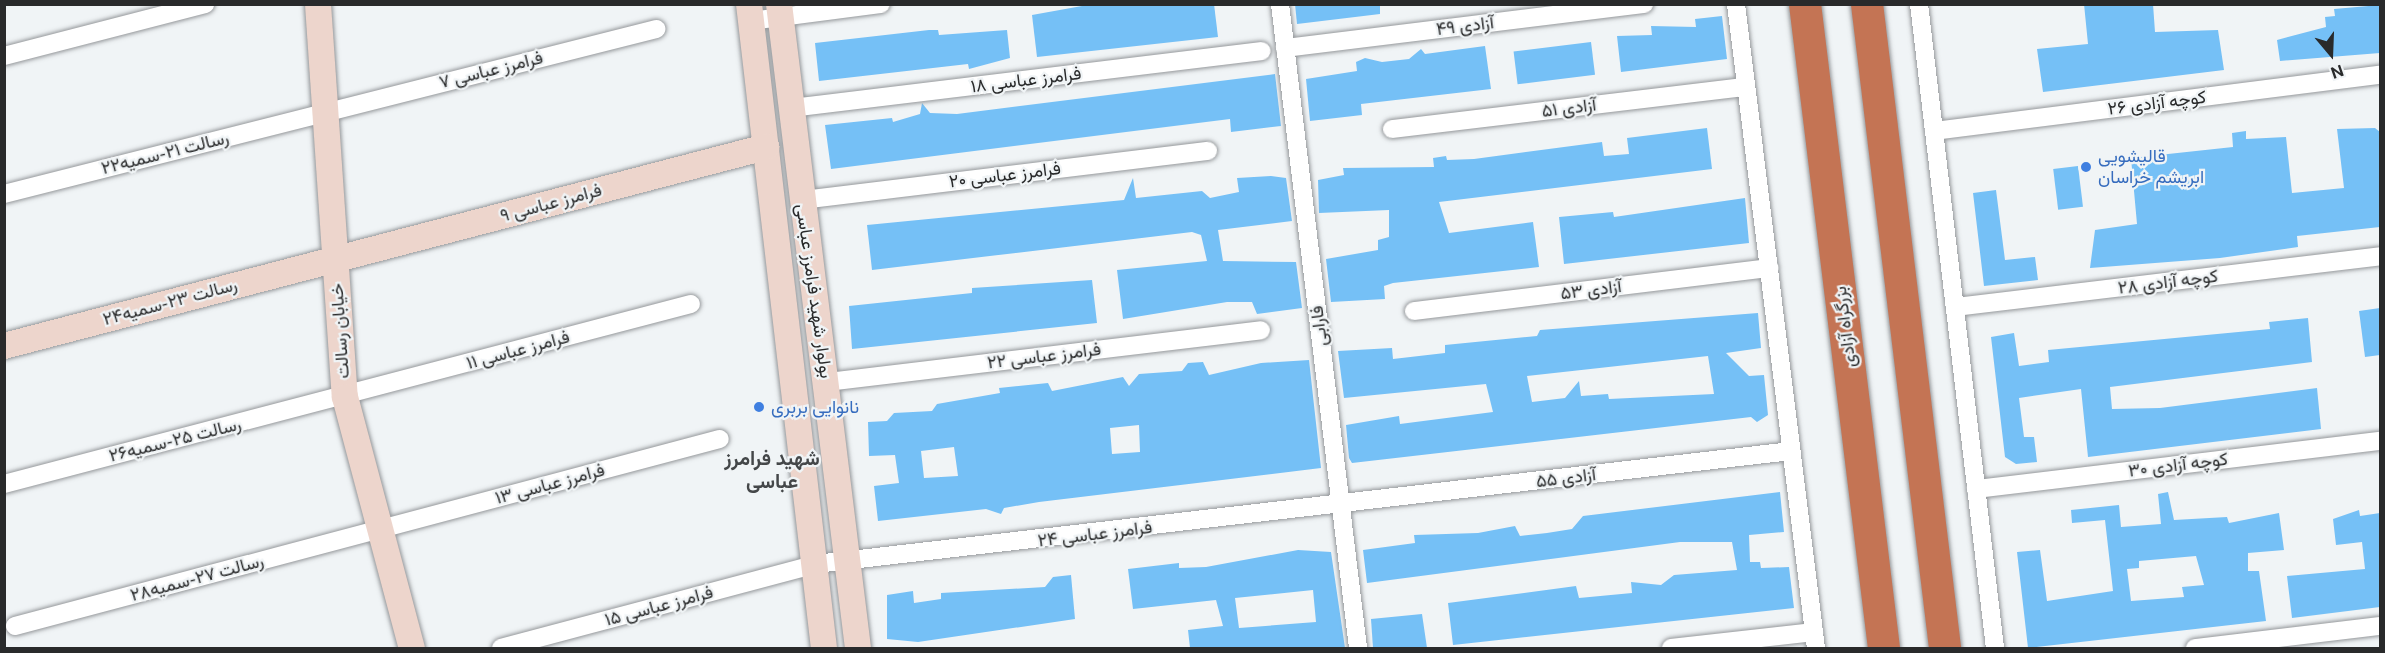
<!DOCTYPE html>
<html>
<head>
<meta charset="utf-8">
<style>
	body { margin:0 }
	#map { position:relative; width:2385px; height:653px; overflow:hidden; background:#f0f4f6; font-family:"Public Sans",Vazirmatn,sans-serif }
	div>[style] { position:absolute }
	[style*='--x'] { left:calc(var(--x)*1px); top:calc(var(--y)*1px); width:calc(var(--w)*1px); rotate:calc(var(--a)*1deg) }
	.building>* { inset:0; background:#75c0f6; transform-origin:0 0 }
	.roads { filter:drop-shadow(0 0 2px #95989b) drop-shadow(0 0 2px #95989b) }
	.street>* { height:18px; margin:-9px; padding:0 9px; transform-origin:9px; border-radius:9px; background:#fff }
	.secondary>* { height:26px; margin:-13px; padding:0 13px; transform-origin:13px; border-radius:13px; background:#edd5cc }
	.highway>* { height:32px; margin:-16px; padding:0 16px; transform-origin:16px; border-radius:16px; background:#c47454 }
	.dots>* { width:16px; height:16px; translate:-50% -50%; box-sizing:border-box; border:3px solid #f0f4f6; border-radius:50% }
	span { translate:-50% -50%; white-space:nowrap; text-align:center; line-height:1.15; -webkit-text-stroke:4.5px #f0f4f6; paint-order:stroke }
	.street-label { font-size:18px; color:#292a2b }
	.shop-label { font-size:18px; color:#366cbe }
	.left { translate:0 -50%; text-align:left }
	.neighbourhood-label { font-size:20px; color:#444749; font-weight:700 }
	.frame { position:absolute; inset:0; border:6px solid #292a2b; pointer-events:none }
	.north { position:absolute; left:2301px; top:24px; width:60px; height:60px; -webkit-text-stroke:4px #f0f4f6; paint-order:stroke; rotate:161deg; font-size:16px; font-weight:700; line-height:24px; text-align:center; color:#292a2b }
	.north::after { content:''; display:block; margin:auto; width:21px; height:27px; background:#292a2b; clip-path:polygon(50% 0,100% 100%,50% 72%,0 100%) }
</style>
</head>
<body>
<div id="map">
	<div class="building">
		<div style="clip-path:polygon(1093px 4px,1214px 4px,1218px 37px,1037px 57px,1032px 15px)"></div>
		<div style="clip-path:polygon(1295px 4px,1380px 4px,1380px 14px,1297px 24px)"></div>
		<div style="clip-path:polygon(2084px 4px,2153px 4px,2155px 32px,2218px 30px,2224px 70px,2043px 92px,2037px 49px,2088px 44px)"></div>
		<div style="clip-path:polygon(2380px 5px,2380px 53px,2280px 61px,2277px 40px,2326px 27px,2325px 17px,2335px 16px,2334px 9px)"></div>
		<div style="clip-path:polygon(1722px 16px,1727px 59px,1621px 72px,1617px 36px,1652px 35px,1651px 26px,1696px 27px,1695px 19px)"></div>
		<div style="clip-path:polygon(929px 30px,938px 30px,939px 35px,1007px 30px,1010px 58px,969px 69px,968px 64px,819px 81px,815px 43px)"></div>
		<div style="left:1591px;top:42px;width:33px;height:78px;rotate:83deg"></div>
		<div style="clip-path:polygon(1485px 46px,1491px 89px,1361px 104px,1362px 115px,1310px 121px,1306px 79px,1357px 71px,1356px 62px,1365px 58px,1382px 62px,1409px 59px,1421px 49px,1425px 54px)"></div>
		<div style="clip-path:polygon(1275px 74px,1281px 126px,1231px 132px,1230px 119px,831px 169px,825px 125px,892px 118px,893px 122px,920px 114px,922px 103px,930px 113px,957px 114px)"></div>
		<div style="clip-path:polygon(1707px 128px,1712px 169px,1439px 202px,1449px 233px,1533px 222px,1539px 267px,1393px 283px,1384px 286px,1385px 299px,1331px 302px,1326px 259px,1378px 250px,1378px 240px,1389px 237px,1389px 210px,1319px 213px,1318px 180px,1344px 175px,1343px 168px,1434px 167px,1433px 158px,1446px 156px,1447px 160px,1474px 159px,1602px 142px,1604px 156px,1629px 154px,1627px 138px)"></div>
		<div style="clip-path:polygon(2375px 128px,2380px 132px,2380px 227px,2297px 236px,2298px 247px,2220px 258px,2090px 268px,2095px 230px,2137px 224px,2131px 158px,2233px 147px,2232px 133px,2246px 131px,2246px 139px,2286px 137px,2292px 193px,2344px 188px,2337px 129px)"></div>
		<div style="left:2078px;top:166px;width:41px;height:25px;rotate:83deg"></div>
		<div style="clip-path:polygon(1271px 176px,1286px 178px,1292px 221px,1218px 230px,1223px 261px,1296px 262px,1302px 308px,1257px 314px,1252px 302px,1227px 302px,1123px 319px,1117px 270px,1207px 261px,1201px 235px,1192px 232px,872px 270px,867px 225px,1124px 200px,1133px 178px,1136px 198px,1202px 191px,1210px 198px,1239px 192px,1237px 178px)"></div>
		<div style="clip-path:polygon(1996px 190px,2005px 260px,2035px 257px,2038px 280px,1984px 286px,1973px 193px)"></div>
		<div style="clip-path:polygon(1745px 198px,1749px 243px,1564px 264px,1559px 217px,1613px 212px,1614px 217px)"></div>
		<div style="clip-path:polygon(1092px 280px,1097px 323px,852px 349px,849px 306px,972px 293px,972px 288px)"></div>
		<div style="clip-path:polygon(2380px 308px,2380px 355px,2365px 357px,2359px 311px)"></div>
		<div style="clip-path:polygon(evenodd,1758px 313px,1761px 348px,1726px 353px,1749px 376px,1764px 375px,1768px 415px,1757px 422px,1751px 417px,1352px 463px,1349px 458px,1346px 425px,1399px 416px,1400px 424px,1493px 412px,1486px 384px,1344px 398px,1338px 351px,1392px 348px,1393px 359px,1445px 353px,1445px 345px,1537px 336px,1540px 330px,1758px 313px,1708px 356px,1714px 394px,1609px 399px,1608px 394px,1581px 396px,1579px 381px,1565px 398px,1532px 402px,1527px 376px,1708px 356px)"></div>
		<div style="clip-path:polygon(2308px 318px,2312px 362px,2110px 387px,2112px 409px,2160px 408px,2317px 388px,2321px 429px,2088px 457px,2081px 389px,2019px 398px,2024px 437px,2034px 437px,2037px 462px,2016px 464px,2005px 457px,1991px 337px,2014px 333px,2019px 366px,2049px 362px,2048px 350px,2270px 329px,2269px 322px)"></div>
		<div style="clip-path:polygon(evenodd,1309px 360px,1321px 468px,1039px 502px,1004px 508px,1001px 514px,986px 509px,878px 521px,874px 486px,899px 483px,895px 455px,869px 456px,868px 422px,887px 421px,894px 413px,932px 411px,937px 404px,1000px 393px,999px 388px,1048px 383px,1052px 391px,1123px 377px,1129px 386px,1139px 374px,1182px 371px,1188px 363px,1203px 362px,1209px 375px,1261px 363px,1309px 360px,1139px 425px,1140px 452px,1112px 454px,1110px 428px,1139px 425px,1309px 360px,954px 447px,958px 476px,924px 478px,921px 451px,954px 447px)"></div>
		<div style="clip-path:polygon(1780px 492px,1784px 532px,1749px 535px,1750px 562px,1760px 562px,1761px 568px,1789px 567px,1794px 608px,1453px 645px,1448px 603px,1576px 586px,1579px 598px,1632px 593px,1631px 582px,1661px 585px,1674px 575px,1737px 570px,1732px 542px,1680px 542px,1367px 583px,1363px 550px,1415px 543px,1414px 535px,1478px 533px,1515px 526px,1520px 536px,1547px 533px,1572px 529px,1583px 516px)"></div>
		<div style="clip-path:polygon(evenodd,2168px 492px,2174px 520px,2227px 517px,2229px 523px,2279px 513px,2284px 550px,2248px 553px,2248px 571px,2259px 571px,2266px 621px,2028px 648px,2017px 552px,2040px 550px,2047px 601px,2113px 591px,2105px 520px,2072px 523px,2071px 510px,2119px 505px,2121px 527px,2161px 524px,2158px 494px,2168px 492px,2196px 556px,2204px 585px,2182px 587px,2184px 597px,2131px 601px,2127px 569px,2139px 568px,2139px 561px,2196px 556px)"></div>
		<div style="clip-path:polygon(2359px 510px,2360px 516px,2380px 513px,2380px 607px,2292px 618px,2287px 576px,2365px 569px,2362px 542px,2336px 545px,2333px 519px)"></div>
		<div style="clip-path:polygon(evenodd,1298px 550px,1331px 552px,1345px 648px,1190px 648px,1188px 630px,1223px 626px,1216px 600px,1133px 609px,1128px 569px,1179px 563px,1179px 568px,1206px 567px,1298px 550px,1313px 590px,1316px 622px,1239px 628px,1235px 598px,1313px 590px)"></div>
		<div style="clip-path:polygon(1071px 575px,1075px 619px,918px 642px,887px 639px,887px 595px,913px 591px,914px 603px,941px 599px,941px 593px,1045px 587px,1053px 577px)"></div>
		<div style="clip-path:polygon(1422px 614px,1427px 648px,1373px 648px,1371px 619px)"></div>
	</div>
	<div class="roads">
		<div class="street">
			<div style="--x:1280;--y:4;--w:649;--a:83.09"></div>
			<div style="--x:1736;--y:4;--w:649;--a:82.92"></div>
			<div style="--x:1919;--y:4;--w:648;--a:83.27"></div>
			<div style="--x:751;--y:21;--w:131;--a:-7.5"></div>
			<div style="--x:1285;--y:48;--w:362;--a:-7"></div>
			<div style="--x:4;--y:56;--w:208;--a:-14.5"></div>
			<div style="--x:791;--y:108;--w:474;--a:-6.9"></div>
			<div style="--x:1392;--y:129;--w:356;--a:-6.8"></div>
			<div style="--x:1934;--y:131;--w:450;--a:-7.2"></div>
			<div style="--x:4;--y:194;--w:673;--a:-14.2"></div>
			<div style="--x:802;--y:200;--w:409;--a:-6.9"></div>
			<div style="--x:1955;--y:307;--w:428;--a:-6.8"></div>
			<div style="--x:1414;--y:311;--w:358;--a:-6.9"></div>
			<div style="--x:827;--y:382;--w:437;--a:-6.8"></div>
			<div style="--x:4;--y:484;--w:710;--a:-14.68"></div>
			<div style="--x:1976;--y:489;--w:407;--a:-6.8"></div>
			<div style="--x:15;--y:626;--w:729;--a:-14.86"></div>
			<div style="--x:501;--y:648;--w:326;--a:-14.9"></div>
			<div style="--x:816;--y:564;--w:982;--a:-6.61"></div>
			<div style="--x:1671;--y:648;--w:144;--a:-6.4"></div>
			<div style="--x:2195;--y:648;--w:186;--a:-6.8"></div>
		</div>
		<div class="secondary">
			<div style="--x:318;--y:4;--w:394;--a:86.1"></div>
			<div style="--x:345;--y:397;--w:260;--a:75.1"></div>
			<div style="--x:749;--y:4;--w:648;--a:83.36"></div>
			<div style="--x:779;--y:4;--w:649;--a:83.01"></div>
			<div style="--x:4;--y:346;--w:788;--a:-14.64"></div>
		</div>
		<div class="highway">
			<div style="--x:1805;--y:4;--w:649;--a:83.01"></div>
			<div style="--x:1867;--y:4;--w:649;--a:83.09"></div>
		</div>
	</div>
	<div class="dots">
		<div style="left:2086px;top:167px;background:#3f7fe0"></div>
		<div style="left:759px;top:407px;background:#3f7fe0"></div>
	</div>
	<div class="street-label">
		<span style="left:1465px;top:26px;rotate:-7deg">۴۹ آزادی</span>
		<span style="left:491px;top:70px;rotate:-14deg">فرامرز عباسی ۷</span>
		<span style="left:1026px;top:80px;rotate:-7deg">فرامرز عباسی ۱۸</span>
		<span style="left:2157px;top:103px;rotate:-7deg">کوچه آزادی ۲۶</span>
		<span style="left:1569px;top:108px;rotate:-7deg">۵۱ آزادی</span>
		<span style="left:165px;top:153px;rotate:-14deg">رسالت ۲۱-سمیه۲۲</span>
		<span style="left:1005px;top:175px;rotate:-7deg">فرامرز عباسی ۲۰</span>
		<span style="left:551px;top:203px;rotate:-15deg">فرامرز عباسی ۹</span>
		<span style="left:2168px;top:282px;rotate:-7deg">کوچه آزادی ۲۸</span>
		<span style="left:1591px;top:290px;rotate:-7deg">۵۳ آزادی</span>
		<span style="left:814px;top:291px;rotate:82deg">بولوار شهید فرامرز عباسی</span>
		<span style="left:170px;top:302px;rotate:-15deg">رسالت ۲۳-سمیه۲۴</span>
		<span style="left:1319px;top:326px;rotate:-97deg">فارابی</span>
		<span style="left:1845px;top:327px;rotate:-97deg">بزرگراه آزادی</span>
		<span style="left:340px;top:331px;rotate:-94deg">خیابان رسالت</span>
		<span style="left:518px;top:350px;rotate:-15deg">فرامرز عباسی ۱۱</span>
		<span style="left:1044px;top:356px;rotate:-7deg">فرامرز عباسی ۲۲</span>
		<span style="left:175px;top:440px;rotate:-14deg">رسالت ۲۵-سمیه۲۶</span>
		<span style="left:2178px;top:465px;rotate:-7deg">کوچه آزادی ۳۰</span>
		<span style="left:1566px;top:478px;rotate:-7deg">آزادی ۵۵</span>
		<span style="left:550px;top:484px;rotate:-15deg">فرامرز عباسی ۱۳</span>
		<span style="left:1095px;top:534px;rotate:-7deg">فرامرز عباسی ۲۴</span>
		<span style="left:197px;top:578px;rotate:-15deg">رسالت ۲۷-سمیه۲۸</span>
		<span style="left:659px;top:606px;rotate:-15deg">فرامرز عباسی ۱۵</span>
	</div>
	<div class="shop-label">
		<span class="left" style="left:2098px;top:167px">قالیشویی<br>ابریشم خراسان</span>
		<span class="left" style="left:771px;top:407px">نانوایی بربری</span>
	</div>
	<div class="neighbourhood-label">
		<span style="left:772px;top:470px">شهید فرامرز<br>عباسی</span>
	</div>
	<div class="frame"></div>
	<div class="north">N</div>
</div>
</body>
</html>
